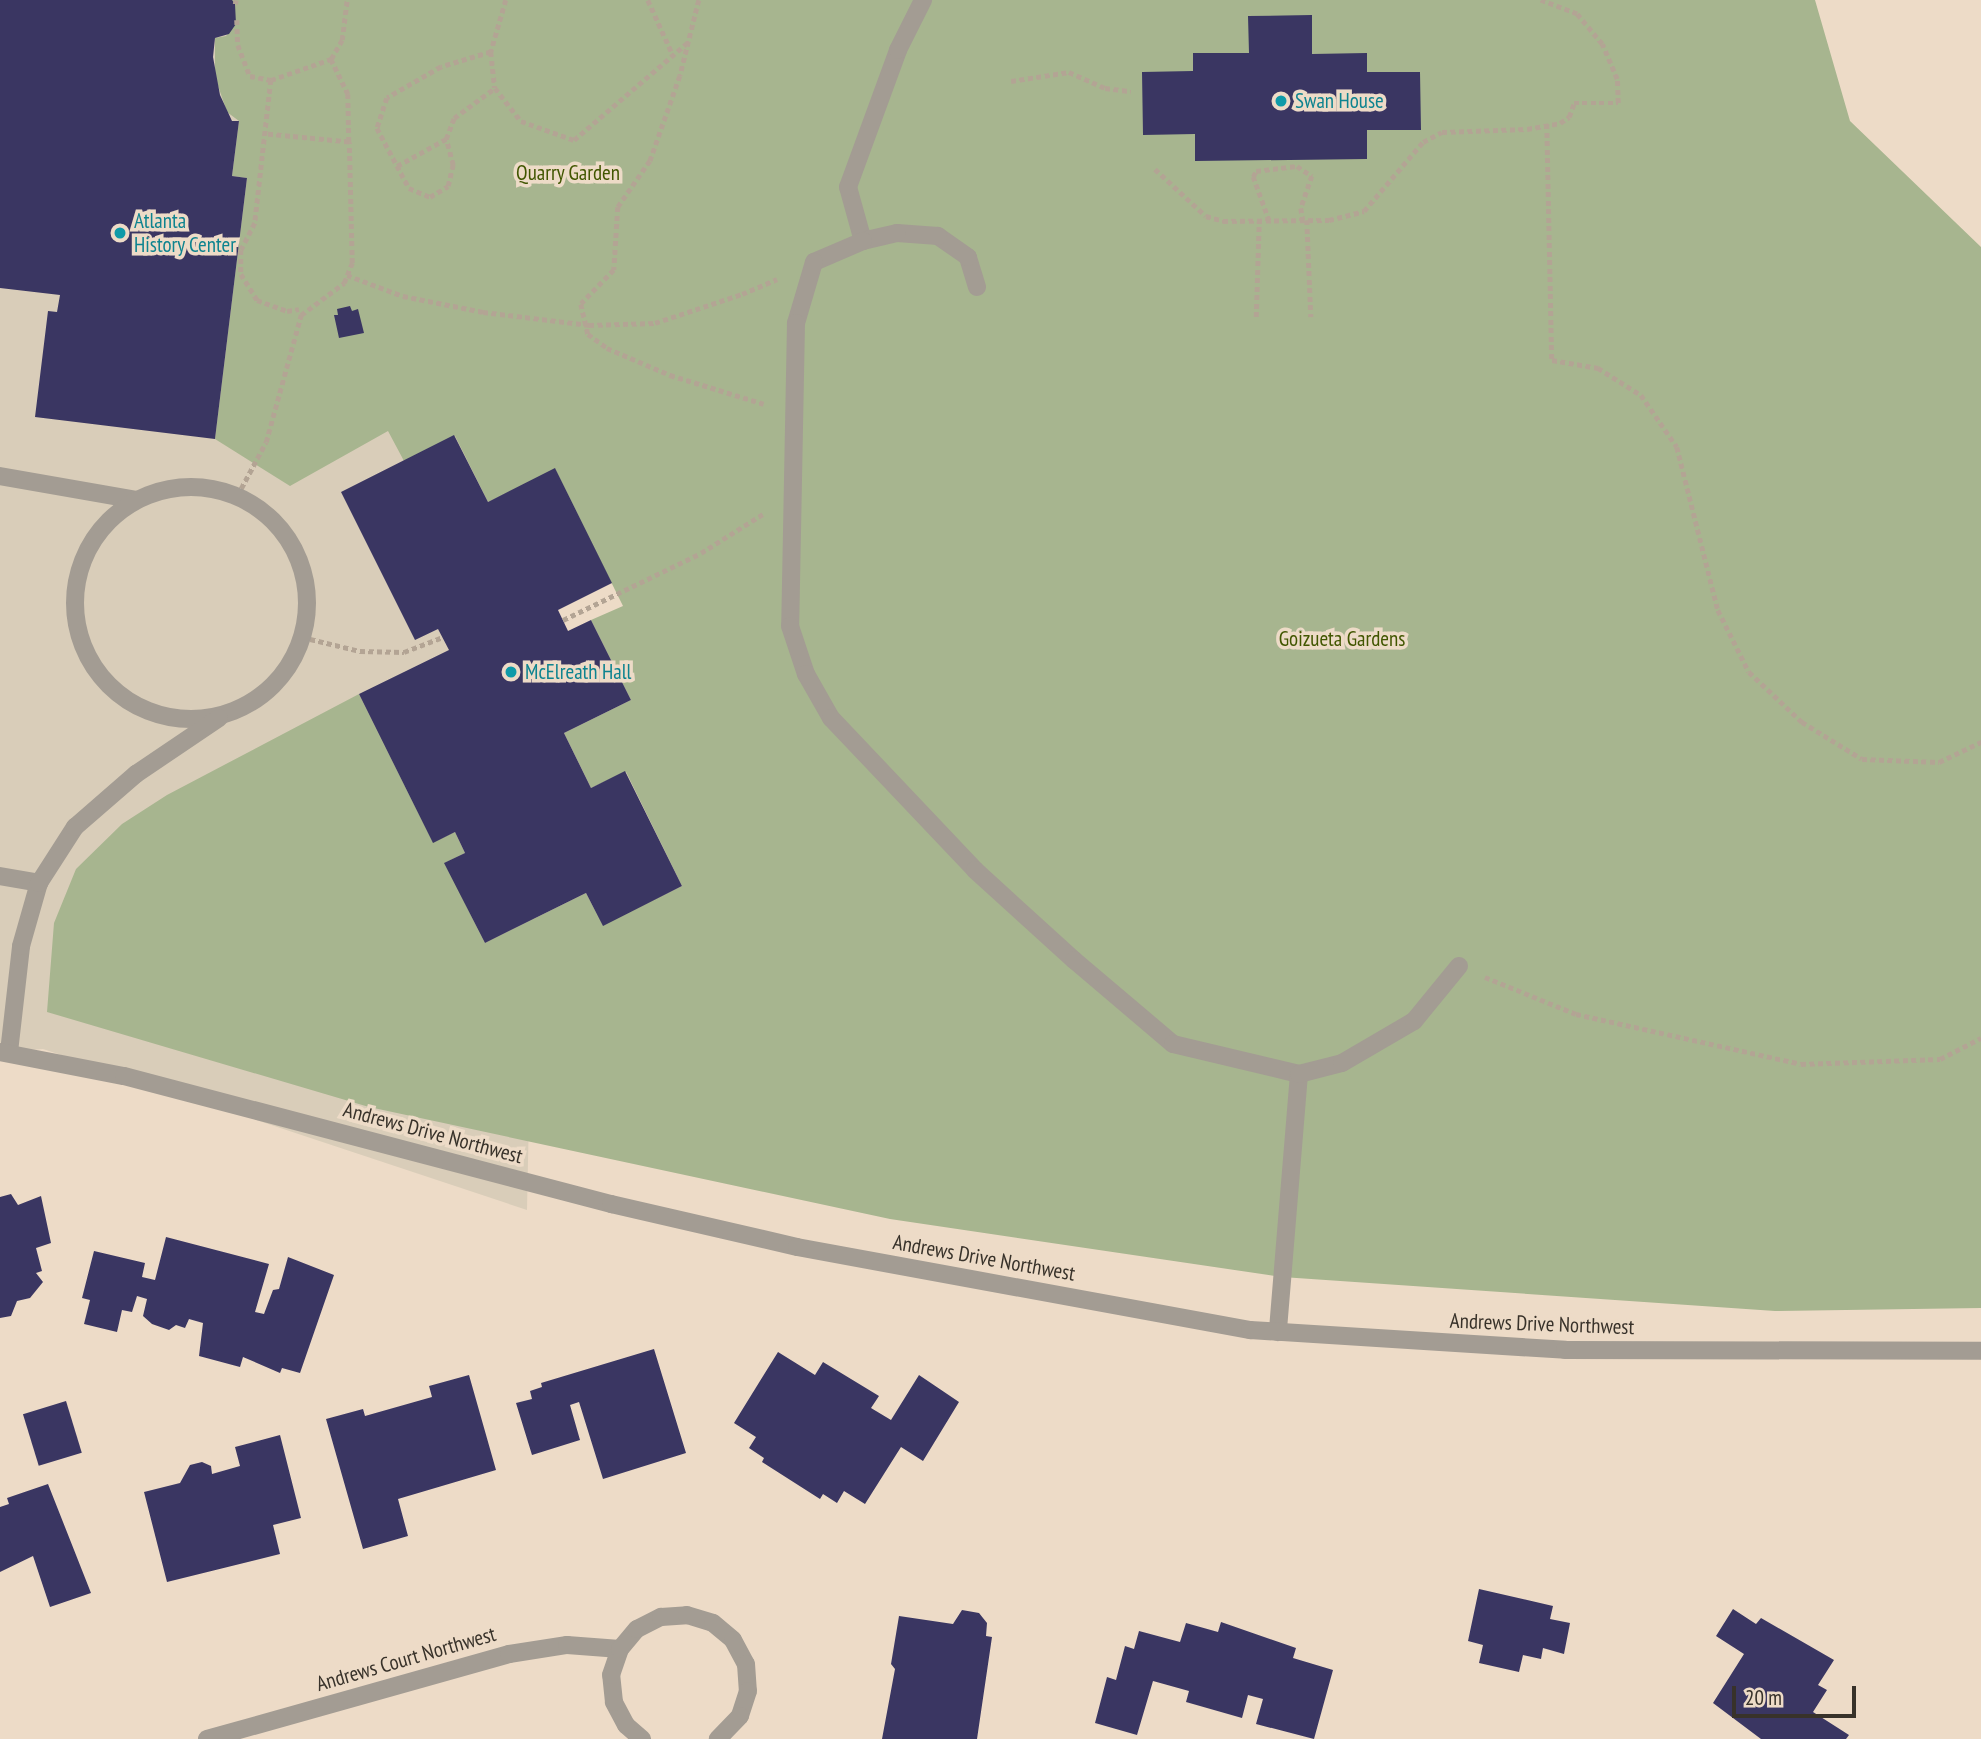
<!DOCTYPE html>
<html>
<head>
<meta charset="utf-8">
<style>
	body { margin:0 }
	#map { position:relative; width:1981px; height:1739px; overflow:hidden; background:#eddbc7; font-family:"PT Sans Narrow",sans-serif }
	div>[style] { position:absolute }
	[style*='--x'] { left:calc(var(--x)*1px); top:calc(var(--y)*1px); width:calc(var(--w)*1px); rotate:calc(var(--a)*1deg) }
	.commercial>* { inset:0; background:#d9cdb9 }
	.green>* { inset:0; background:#a7b58f }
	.building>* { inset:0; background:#3a3662; transform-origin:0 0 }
	.path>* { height:4.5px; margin-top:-2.25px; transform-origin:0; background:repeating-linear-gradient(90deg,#b3a494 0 5px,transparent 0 8.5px) }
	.service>* { height:18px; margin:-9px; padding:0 9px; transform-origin:9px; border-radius:9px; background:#a39c93 }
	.service>.ring { margin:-9px; padding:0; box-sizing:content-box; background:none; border:18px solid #a39c93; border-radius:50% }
	.minor>* { height:18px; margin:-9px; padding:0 9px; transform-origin:9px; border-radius:9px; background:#a39c93 }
	.path-bridge>* { height:4.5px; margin-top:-2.25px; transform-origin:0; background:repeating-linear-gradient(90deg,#b3a494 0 5px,transparent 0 8.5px) }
	.dots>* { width:19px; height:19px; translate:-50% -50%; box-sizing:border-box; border:4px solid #eddbc7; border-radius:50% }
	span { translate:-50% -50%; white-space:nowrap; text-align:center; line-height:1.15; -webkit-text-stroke:7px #eddbc7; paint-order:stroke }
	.culture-label { font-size:21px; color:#0d838f }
	.left { translate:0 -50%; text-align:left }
	.park-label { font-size:21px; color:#415600 }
	.street-label { font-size:21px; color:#38322a }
	.scale { position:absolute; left:1732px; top:1686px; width:124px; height:32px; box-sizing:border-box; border:4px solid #38322a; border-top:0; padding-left:9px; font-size:21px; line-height:24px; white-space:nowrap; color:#38322a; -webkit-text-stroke:5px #eddbc7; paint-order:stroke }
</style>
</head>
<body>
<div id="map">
	<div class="commercial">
		<div style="clip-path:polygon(0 0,552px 0,527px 1210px,43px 1049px,0 1052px)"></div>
	</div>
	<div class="green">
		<div style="clip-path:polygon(231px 0,1815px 0,1850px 121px,1981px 247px,1981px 1308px,1775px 1311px,1282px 1277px,890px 1219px,369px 1107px,47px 1012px,54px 923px,76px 869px,122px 824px,167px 795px,359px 694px,433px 842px,455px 832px,465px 853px,445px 863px,485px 943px,586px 893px,603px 925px,682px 886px,626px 772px,591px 788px,564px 733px,631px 700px,591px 620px,623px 606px,555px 469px,488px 502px,455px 436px,404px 461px,388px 431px,290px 486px,215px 439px,247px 178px,232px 176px,239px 121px,227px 112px,215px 77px,215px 38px,226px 36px,236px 24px)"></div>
	</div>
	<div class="building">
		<div style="clip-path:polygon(0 0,232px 0,235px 4px,236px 24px,229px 34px,215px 38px,213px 57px,220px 95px,232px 121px,239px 121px,232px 176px,247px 178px,215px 439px,35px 417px,48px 311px,57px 312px,60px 295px,0 288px)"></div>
		<div style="clip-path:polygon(1312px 15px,1312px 54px,1367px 53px,1367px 72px,1420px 72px,1421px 130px,1367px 130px,1367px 159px,1195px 161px,1195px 134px,1143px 135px,1142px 72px,1193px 71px,1193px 53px,1249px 53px,1248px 16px)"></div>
		<div style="clip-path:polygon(350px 306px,352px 311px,358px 309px,364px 333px,339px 338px,334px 315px,338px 315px,337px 309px)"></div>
		<div style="clip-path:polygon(454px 435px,488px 502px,555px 468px,612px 583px,558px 610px,568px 631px,591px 620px,631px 700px,564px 733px,591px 788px,625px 771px,682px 886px,603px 926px,586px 893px,485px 943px,444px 863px,465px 853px,455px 832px,433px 843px,359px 694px,449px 650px,438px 629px,415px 640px,341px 492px)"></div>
		<div style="clip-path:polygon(11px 1194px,18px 1205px,41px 1196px,51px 1243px,36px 1248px,42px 1271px,36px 1273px,43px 1282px,30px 1298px,17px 1301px,11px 1316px,0 1318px,0 1197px)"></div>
		<div style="clip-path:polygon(166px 1237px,269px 1264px,255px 1312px,264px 1314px,273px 1290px,279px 1289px,288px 1257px,334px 1275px,300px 1373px,282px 1368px,280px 1373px,243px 1357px,240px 1367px,199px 1356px,203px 1323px,189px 1319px,185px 1328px,176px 1325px,169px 1330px,152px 1324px,143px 1316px,147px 1299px,137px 1296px,132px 1312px,122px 1310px,117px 1332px,84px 1324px,90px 1300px,82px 1298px,94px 1251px,145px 1263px,142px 1277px,155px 1280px)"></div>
		<div style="clip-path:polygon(654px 1349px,686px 1453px,603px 1479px,579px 1402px,570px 1405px,580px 1440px,532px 1455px,516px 1403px,532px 1399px,530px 1391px,542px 1387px,541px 1383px)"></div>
		<div style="clip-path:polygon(778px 1352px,815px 1375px,823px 1362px,879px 1396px,871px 1408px,891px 1420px,919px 1375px,959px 1402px,923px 1461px,901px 1447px,865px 1504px,844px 1491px,837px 1503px,823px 1494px,820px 1499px,762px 1462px,764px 1458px,749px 1448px,756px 1437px,734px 1423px)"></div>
		<div style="clip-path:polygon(469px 1375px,496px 1470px,398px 1499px,408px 1536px,363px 1549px,326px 1419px,363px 1409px,365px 1416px,432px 1397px,429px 1386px)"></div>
		<div style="left:66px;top:1401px;width:54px;height:45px;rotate:73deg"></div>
		<div style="clip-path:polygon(280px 1435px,301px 1518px,273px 1525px,280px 1554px,167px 1582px,144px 1492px,180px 1483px,190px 1465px,202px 1462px,211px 1466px,212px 1474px,240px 1466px,235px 1447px)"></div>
		<div style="clip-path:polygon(48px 1484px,91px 1593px,50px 1607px,33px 1556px,0 1572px,0 1507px,9px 1504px,7px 1498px)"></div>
		<div style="clip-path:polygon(1479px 1589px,1553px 1606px,1550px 1619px,1570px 1623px,1564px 1654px,1543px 1648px,1541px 1659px,1523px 1655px,1519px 1672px,1479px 1663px,1483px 1645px,1468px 1641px)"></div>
		<div style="clip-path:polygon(1733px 1609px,1756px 1624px,1761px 1618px,1834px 1660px,1818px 1685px,1827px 1690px,1813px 1712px,1849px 1735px,1846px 1739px,1761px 1739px,1713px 1703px,1744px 1654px,1716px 1636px)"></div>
		<div style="clip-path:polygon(962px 1610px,979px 1613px,987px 1623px,986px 1636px,992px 1637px,977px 1739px,882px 1739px,895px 1669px,891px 1664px,899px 1616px,953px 1624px)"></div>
		<div style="clip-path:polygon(1221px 1622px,1296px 1648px,1293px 1658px,1333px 1670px,1314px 1739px,1256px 1724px,1263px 1699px,1248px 1695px,1242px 1718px,1186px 1702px,1189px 1691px,1153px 1681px,1137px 1735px,1095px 1723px,1107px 1677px,1116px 1680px,1125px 1646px,1134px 1649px,1139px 1631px,1180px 1642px,1186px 1623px,1218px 1632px)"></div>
	</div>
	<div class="path">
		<div style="--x:506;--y:0;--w:54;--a:106.1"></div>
		<div style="--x:491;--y:52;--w:36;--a:84"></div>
		<div style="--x:495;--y:88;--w:42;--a:51.8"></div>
		<div style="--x:521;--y:121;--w:56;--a:19.7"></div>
		<div style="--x:574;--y:140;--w:149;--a:-40.6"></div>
		<div style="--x:648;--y:0;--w:60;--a:65.6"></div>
		<div style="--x:699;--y:0;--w:78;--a:104"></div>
		<div style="--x:680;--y:76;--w:90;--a:109.4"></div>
		<div style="--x:650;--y:161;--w:56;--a:124.8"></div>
		<div style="--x:618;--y:207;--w:63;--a:93.6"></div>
		<div style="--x:614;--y:270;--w:47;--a:134.1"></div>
		<div style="--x:581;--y:304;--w:31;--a:77"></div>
		<div style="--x:588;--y:334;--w:24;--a:36"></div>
		<div style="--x:607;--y:348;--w:69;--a:23.2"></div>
		<div style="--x:670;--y:375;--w:98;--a:17.1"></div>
		<div style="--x:235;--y:4;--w:4;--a:-76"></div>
		<div style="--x:237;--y:20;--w:25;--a:88"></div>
		<div style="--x:238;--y:45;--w:33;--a:69"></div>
		<div style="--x:250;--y:76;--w:21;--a:11"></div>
		<div style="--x:271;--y:80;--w:64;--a:-19.3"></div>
		<div style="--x:331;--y:59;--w:22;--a:-60"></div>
		<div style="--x:342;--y:40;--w:40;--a:-82.9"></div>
		<div style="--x:491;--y:52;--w:52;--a:163.3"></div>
		<div style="--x:441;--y:67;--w:62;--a:150.1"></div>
		<div style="--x:387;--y:98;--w:32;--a:108"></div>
		<div style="--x:377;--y:128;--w:68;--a:61.9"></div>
		<div style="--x:409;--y:188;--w:23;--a:23"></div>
		<div style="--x:430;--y:197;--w:21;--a:-31"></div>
		<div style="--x:448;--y:186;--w:22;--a:-77"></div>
		<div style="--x:453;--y:165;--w:27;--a:-105"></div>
		<div style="--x:446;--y:139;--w:22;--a:-69"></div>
		<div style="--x:454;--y:118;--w:51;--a:-36.2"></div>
		<div style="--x:331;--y:59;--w:39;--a:64"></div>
		<div style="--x:348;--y:94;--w:48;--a:88.8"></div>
		<div style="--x:271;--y:80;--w:144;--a:96.4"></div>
		<div style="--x:255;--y:223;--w:30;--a:117"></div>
		<div style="--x:241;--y:250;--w:24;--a:90"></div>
		<div style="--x:241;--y:274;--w:31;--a:58"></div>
		<div style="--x:257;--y:300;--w:32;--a:20"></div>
		<div style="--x:287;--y:311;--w:12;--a:-9"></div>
		<div style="--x:1011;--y:81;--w:59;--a:-8.8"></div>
		<div style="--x:1069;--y:72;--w:39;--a:24"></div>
		<div style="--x:1105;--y:88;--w:26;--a:7"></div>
		<div style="--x:1547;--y:124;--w:236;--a:88.8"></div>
		<div style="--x:1552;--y:360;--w:47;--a:9.9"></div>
		<div style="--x:1598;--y:368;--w:51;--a:32.1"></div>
		<div style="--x:1641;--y:395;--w:63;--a:55.3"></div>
		<div style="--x:1677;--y:447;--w:168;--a:75.9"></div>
		<div style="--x:1718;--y:610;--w:69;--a:63.4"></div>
		<div style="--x:1749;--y:672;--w:73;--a:43.3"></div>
		<div style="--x:1802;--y:722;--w:70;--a:31.7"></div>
		<div style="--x:1862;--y:759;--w:77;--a:2.2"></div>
		<div style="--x:1939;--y:762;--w:47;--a:-25.5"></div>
		<div style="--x:397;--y:166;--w:56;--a:-28.9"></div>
		<div style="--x:1155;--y:169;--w:69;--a:42.7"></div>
		<div style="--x:1206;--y:216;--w:18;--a:16"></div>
		<div style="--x:1223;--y:221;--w:106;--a:-0.5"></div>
		<div style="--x:1329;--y:220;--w:36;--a:-14"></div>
		<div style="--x:1364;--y:211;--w:91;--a:-49.5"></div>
		<div style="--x:1423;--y:142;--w:21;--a:-28"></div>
		<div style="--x:1442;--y:132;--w:85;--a:-2"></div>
		<div style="--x:1527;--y:129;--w:34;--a:-10"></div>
		<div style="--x:1560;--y:123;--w:11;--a:-34"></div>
		<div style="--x:1569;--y:117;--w:15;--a:-70"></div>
		<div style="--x:1574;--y:103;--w:44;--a:0"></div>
		<div style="--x:1618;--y:103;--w:24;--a:-92"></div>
		<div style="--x:1617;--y:79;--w:38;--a:-113"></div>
		<div style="--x:1602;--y:44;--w:39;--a:-130"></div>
		<div style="--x:1577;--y:14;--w:40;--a:-159"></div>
		<div style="--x:1307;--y:220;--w:97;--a:87.6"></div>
		<div style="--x:1269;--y:221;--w:47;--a:-110"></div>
		<div style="--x:1253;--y:177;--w:7;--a:-63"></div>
		<div style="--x:1256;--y:171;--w:41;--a:-7"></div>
		<div style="--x:1297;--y:166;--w:18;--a:34"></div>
		<div style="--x:1312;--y:176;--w:34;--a:109"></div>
		<div style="--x:1301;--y:208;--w:12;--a:81"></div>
		<div style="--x:347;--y:275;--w:60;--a:20.6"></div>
		<div style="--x:742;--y:294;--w:38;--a:-23"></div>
		<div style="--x:1256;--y:317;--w:96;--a:-88.2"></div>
		<div style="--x:237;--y:496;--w:61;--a:-61.8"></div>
		<div style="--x:266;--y:442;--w:132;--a:-74.6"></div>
		<div style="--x:301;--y:315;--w:54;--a:-36.7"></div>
		<div style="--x:344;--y:283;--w:22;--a:-68"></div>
		<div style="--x:352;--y:263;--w:121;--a:-91.4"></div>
		<div style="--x:349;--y:142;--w:83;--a:-174.5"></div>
		<div style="--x:563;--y:620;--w:153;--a:-25.9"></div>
		<div style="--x:701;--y:553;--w:73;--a:-32.2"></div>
		<div style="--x:302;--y:637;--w:60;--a:13.6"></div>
		<div style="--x:360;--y:651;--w:44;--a:1.3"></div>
		<div style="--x:404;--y:652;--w:42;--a:-21"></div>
		<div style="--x:1485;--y:977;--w:98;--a:22.1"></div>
		<div style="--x:1576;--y:1014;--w:230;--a:12.5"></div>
		<div style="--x:1801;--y:1064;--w:139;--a:-2.1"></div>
		<div style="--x:1940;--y:1059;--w:46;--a:-27.1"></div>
	</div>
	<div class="service">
		<div style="--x:863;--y:241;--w:56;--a:-105.5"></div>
		<div style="--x:848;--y:187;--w:146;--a:-69.9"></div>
		<div style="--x:898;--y:50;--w:56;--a:-63.4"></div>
		<div style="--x:977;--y:287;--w:31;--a:-107"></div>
		<div style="--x:968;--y:257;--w:37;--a:-145"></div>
		<div style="--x:938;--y:236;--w:41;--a:-175.8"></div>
		<div style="--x:897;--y:233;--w:35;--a:167"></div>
		<div style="--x:863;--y:241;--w:53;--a:156.8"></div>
		<div style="--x:814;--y:262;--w:64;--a:106.4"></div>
		<div style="--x:796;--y:323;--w:303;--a:91.1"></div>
		<div style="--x:790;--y:626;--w:51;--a:71.6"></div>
		<div style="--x:806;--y:674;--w:51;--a:60.4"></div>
		<div style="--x:831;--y:718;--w:209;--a:46.5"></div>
		<div style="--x:975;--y:870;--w:134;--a:42.3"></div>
		<div style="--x:1074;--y:960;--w:130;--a:40.3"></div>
		<div style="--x:1173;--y:1044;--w:130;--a:13.4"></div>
		<div style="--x:1299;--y:1074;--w:259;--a:94.7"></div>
		<div style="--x:0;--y:476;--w:138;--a:10"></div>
		<div class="ring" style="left:75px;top:487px;width:214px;height:214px"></div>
		<div style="--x:0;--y:876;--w:40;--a:10"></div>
		<div style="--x:9;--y:1052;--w:107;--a:-83.5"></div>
		<div style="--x:21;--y:946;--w:66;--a:-74.1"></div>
		<div style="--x:39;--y:883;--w:67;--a:-57.3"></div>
		<div style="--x:75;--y:827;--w:81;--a:-41"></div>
		<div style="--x:136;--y:774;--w:100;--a:-34"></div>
		<div style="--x:1299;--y:1074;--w:44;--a:-14.3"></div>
		<div style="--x:1342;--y:1063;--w:83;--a:-30.3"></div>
		<div style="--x:1414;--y:1021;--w:71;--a:-50.7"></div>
	</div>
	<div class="minor">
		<div style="--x:0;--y:1052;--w:126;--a:11"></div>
		<div style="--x:124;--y:1076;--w:504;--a:14.73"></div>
		<div style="--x:611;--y:1204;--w:191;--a:13"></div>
		<div style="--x:797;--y:1247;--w:461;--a:10.4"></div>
		<div style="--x:1250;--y:1330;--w:316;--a:3.6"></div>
		<div style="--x:1565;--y:1350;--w:416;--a:0.1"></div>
		<div style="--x:207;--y:1739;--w:314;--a:-15.7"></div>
		<div style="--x:509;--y:1654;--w:59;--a:-8.8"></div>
		<div style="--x:567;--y:1645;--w:53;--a:4.3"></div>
		<div style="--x:642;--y:1739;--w:21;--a:-139"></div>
		<div style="--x:626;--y:1725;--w:26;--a:-118"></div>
		<div style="--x:614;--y:1702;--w:27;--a:-96"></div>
		<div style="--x:611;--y:1675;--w:28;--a:-71"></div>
		<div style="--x:620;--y:1649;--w:26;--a:-50"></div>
		<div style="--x:637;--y:1629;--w:27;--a:-27"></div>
		<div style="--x:661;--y:1617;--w:26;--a:-4"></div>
		<div style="--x:687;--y:1615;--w:27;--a:17"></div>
		<div style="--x:713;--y:1623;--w:26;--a:40"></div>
		<div style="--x:733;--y:1640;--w:27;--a:62"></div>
		<div style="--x:746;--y:1664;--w:27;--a:86"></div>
		<div style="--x:748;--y:1691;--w:26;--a:108"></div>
		<div style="--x:740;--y:1716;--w:32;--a:134"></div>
	</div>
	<div class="path-bridge">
		<div style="--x:403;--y:296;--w:82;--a:11.3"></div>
		<div style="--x:483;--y:312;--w:107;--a:7"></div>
		<div style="--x:589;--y:325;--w:66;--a:-1.7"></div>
		<div style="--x:655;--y:323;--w:92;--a:-18.4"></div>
	</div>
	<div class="dots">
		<div style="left:1281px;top:101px;background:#0f9aa8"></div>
		<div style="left:120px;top:233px;background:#0f9aa8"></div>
		<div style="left:511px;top:672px;background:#0f9aa8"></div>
	</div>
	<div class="culture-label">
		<span class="left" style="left:1295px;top:101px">Swan House</span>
		<span class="left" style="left:134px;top:233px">Atlanta<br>History Center</span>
		<span class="left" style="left:525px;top:672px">McElreath Hall</span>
	</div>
	<div class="park-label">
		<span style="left:568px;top:173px">Quarry Garden</span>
		<span style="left:1342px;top:639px">Goizueta Gardens</span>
	</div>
	<div class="street-label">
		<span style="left:433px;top:1133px;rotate:15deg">Andrews Drive Northwest</span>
		<span style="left:984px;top:1258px;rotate:10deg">Andrews Drive Northwest</span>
		<span style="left:1542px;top:1324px;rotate:2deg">Andrews Drive Northwest</span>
		<span style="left:406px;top:1659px;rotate:-16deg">Andrews Court Northwest</span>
	</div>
	<div class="scale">20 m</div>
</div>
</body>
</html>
